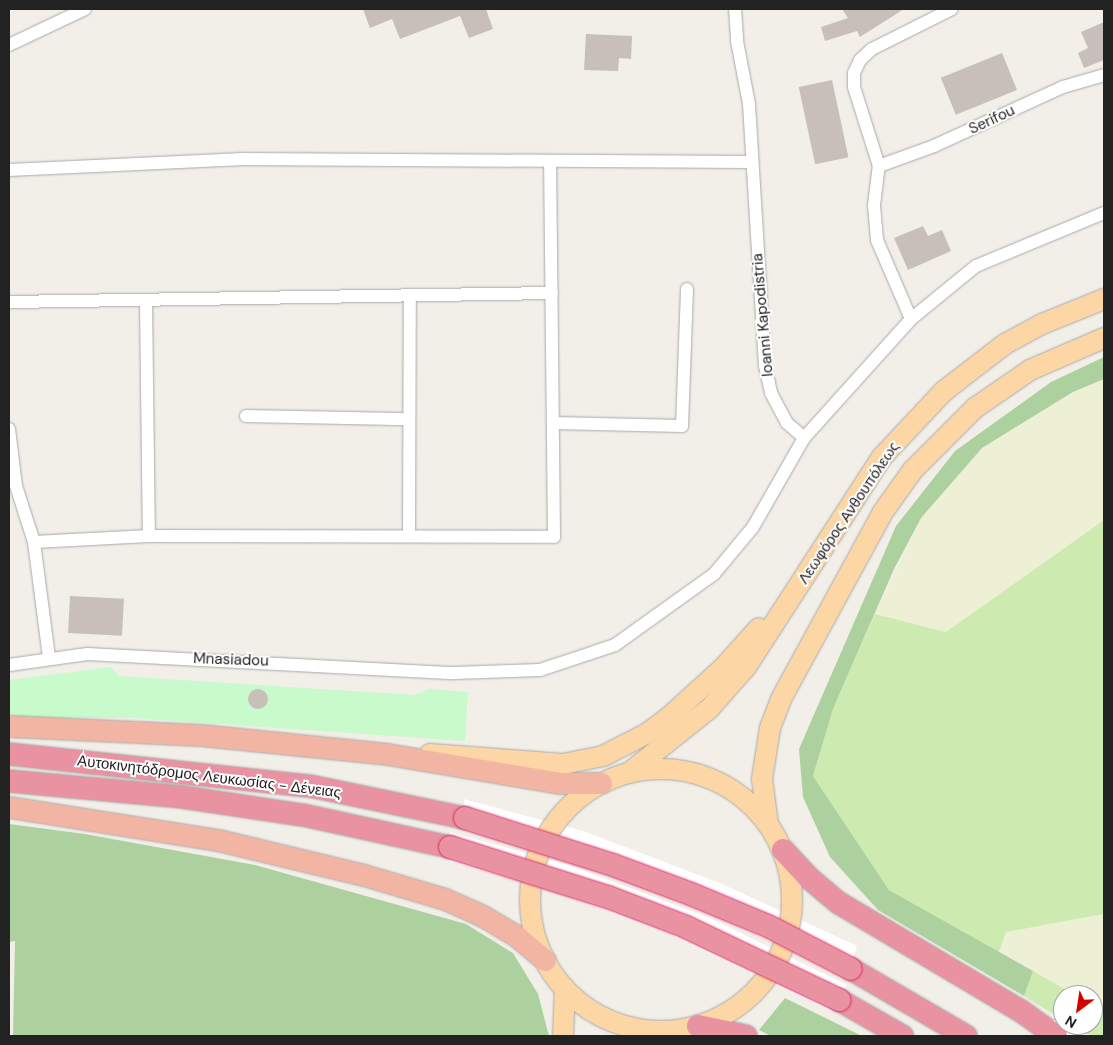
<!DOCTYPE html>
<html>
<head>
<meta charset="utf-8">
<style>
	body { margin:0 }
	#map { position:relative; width:1113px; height:1045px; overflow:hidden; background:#f2efe9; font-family:"DM Sans",sans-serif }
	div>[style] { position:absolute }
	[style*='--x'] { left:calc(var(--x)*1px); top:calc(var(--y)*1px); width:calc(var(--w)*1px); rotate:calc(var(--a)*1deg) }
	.farmland>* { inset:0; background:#eef0d5 }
	.grass>* { inset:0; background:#cdebb0 }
	.forest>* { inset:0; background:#add19e }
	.park>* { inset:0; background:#c8facc }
	.pier>* { inset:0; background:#fff }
	.building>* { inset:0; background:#c7bfb8; transform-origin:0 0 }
	.round { border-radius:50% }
	.roads { filter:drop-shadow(0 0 1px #a9a9a9) drop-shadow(0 0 1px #a9a9a9) }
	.minor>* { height:12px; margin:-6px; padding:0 6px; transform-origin:6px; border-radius:6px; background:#fff }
	.primary>* { height:20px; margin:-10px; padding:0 10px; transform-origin:10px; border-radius:10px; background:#fcd6a4 }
	.primary>.ring { margin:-10px; padding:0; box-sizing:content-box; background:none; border:20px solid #fcd6a4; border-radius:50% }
	.trunk>* { height:21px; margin:-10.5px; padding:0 10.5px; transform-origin:10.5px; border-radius:10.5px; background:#f2b4a3 }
	.motorway>* { height:22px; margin:-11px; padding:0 11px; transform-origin:11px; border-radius:11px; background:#e892a2 }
	.bridges { filter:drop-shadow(0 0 1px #dc2a67) drop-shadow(0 0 1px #dc2a67) }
	.motorway-bridge>* { height:22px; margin:-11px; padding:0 11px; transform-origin:11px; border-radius:11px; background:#e892a2 }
	span { translate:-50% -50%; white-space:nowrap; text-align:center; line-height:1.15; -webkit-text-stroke:4px #fff; paint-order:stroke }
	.street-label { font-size:15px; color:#222 }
	.frame { position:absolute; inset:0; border:10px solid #222; pointer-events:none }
	.north { position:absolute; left:1053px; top:985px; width:50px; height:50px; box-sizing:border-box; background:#fff; border:1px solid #a7a7a7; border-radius:50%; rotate:211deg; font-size:14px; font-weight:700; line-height:20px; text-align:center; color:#222 }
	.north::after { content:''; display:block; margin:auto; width:18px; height:22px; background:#d40000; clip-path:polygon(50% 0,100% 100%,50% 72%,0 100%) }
</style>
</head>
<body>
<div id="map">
	<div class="farmland">
		<div style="clip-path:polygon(1104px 379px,1104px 520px,946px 632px,875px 614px,921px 518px,982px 448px,1073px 392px)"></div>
		<div style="clip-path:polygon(1104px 914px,1104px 1012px,1093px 1005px,1093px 995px,1075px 995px,999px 952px,1006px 932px)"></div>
	</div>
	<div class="grass">
		<div style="clip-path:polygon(1104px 520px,1104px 914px,1006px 932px,999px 952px,889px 890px,813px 776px,833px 709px,875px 614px,946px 632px)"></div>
		<div style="clip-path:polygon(1033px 971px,1075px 995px,1063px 995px,1063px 1020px,1024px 996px)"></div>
		<div style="clip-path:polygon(1093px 1005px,1104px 1012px,1104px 1036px,1091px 1036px,1072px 1025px,1093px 1025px)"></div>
	</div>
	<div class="forest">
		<div style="clip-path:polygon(1104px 357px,1104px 379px,1073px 392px,982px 448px,921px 518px,894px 569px,833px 709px,813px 776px,889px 890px,1033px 971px,1024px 996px,878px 910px,830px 857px,803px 797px,799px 749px,896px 526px,955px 451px,1051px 382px)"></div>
		<div style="clip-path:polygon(9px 824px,85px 834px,255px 865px,466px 924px,513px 953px,538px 994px,549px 1036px,13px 1036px,15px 941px,9px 942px)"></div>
		<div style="clip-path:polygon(785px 998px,862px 1036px,771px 1036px,759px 1030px)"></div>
	</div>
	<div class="park">
		<div style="clip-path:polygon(111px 667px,119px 676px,415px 695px,428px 689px,468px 692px,465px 741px,133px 718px,9px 718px,9px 680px)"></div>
	</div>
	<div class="pier">
		<div style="clip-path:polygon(464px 799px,586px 832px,722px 884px,857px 946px,848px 979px,727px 921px,603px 872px,465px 830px)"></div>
		<div style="clip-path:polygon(450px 832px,568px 865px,712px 919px,847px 985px,832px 1012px,670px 935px,555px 892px,448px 861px)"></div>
	</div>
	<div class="building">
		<div style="clip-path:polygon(363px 9px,486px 9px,493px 29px,469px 38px,460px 16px,400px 39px,392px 19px,370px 28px)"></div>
		<div style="clip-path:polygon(842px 9px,904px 9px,860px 37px,857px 31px,825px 41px,821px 27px,848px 18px)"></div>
		<div style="clip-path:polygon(1104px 22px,1104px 60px,1084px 68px,1078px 53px,1088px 48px,1081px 32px)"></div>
		<div style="clip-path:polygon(586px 34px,632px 36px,631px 59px,619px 58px,618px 71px,584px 70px)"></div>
		<div style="left:1002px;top:53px;width:40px;height:66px;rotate:68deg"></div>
		<div style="left:832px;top:80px;width:79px;height:34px;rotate:78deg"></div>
		<div style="clip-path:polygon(923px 226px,928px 236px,942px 230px,951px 251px,908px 270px,894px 238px)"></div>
		<div style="left:70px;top:596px;width:54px;height:37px;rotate:3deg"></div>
		<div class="round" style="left:248px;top:689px;width:20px;height:20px"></div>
	</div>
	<div class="roads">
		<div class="minor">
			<div style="--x:735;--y:9;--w:32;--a:86"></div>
			<div style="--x:737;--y:41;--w:64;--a:79.2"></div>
			<div style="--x:749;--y:104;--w:262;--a:86.5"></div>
			<div style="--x:765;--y:366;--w:28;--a:77"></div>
			<div style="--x:771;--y:393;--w:34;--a:62"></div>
			<div style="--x:787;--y:423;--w:23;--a:41"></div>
			<div style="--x:804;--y:438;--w:160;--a:-48"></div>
			<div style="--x:911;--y:319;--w:84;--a:-39.2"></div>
			<div style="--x:976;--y:266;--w:139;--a:-22.5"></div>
			<div style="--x:9;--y:45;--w:84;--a:-25.3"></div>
			<div style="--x:879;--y:166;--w:59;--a:-20"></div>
			<div style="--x:934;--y:146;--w:142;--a:-24.6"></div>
			<div style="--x:1063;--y:87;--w:43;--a:-16.3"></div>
			<div style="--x:9;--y:170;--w:230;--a:-2.7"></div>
			<div style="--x:239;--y:159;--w:512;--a:0.34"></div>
			<div style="--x:146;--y:301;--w:235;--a:89.3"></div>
			<div style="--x:9;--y:302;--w:543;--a:-0.95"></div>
			<div style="--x:911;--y:319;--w:86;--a:-113.3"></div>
			<div style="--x:877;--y:240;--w:35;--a:-95"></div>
			<div style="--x:874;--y:205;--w:39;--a:-83"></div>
			<div style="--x:879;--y:166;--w:83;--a:-107.6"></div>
			<div style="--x:854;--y:87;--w:14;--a:-90"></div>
			<div style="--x:854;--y:73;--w:14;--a:-65"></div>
			<div style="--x:860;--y:60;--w:16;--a:-43"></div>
			<div style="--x:872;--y:49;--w:89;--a:-26.6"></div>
			<div style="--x:246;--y:416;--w:163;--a:1.1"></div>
			<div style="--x:554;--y:423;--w:128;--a:1.3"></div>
			<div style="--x:682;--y:426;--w:137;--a:-87.9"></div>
			<div style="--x:9;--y:429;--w:57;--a:83"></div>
			<div style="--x:16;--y:486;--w:59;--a:72.2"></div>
			<div style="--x:34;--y:542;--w:117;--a:82.6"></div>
			<div style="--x:409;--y:535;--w:240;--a:-89.8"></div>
			<div style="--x:34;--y:542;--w:115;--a:-3"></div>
			<div style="--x:149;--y:536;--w:405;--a:0.1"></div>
			<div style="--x:554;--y:537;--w:376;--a:-90.6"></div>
			<div style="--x:9;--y:665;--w:79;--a:-8"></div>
			<div style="--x:87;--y:654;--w:367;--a:3"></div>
			<div style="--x:454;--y:673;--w:86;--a:-2"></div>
			<div style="--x:540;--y:670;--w:79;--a:-18.4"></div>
			<div style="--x:615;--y:645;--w:122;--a:-35.6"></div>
			<div style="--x:714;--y:574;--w:61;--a:-50.3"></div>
			<div style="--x:753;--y:527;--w:103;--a:-60.2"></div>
			<div style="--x:1052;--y:1026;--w:22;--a:27"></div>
		</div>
		<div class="primary">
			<div style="--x:430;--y:754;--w:133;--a:4.3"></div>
			<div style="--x:563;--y:764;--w:41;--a:-11.3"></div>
			<div style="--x:603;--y:756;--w:48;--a:-27.1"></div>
			<div style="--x:646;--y:734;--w:27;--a:-36"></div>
			<div style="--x:668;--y:718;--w:76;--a:-42.3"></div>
			<div style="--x:724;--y:667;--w:52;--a:-48.1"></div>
			<div class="ring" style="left:530px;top:769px;width:242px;height:242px"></div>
			<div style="--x:630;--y:772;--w:101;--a:-38.6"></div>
			<div style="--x:709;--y:709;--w:56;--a:-48.6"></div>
			<div style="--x:746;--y:667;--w:250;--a:-57.1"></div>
			<div style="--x:882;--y:457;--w:91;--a:-46.8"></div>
			<div style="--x:944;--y:391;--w:77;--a:-37.6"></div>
			<div style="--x:1005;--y:344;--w:42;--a:-28.4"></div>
			<div style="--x:1042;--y:324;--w:67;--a:-22"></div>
			<div style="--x:768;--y:824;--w:45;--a:-97.6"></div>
			<div style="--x:762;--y:779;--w:52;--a:-81.1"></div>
			<div style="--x:770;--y:728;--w:31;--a:-69"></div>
			<div style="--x:781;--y:699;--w:213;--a:-61.4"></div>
			<div style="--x:883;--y:512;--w:52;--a:-54.5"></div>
			<div style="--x:913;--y:470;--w:88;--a:-45"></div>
			<div style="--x:975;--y:408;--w:67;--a:-34.6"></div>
			<div style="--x:1030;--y:370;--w:81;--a:-23.4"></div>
			<div style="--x:563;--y:1036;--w:47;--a:-87.6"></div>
		</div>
		<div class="trunk">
			<div style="--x:9;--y:726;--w:192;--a:2.7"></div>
			<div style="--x:201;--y:735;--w:187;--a:5.8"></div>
			<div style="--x:387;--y:754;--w:175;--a:9.5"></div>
			<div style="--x:560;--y:783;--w:41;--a:0"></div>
			<div style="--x:9;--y:807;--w:212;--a:9"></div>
			<div style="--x:218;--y:840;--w:150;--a:13.5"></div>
			<div style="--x:364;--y:875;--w:84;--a:16.5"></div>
			<div style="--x:445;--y:899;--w:42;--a:24.1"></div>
			<div style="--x:483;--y:916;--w:37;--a:31"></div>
			<div style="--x:515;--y:935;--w:39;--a:40"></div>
		</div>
		<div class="motorway">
			<div style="--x:9;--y:754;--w:303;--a:6.1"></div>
			<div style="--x:310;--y:786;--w:158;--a:11.7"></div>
			<div style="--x:9;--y:781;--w:174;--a:5.3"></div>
			<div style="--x:182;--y:797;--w:122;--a:8.5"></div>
			<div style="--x:303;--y:815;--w:150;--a:12.3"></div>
			<div style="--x:783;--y:850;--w:38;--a:47"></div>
			<div style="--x:809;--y:878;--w:39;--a:40"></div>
			<div style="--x:839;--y:903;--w:212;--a:30.7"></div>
			<div style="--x:1021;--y:1011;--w:43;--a:35.5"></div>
			<div style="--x:851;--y:969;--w:133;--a:30.2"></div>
			<div style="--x:839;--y:1000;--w:73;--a:29.7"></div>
			<div style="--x:698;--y:1026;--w:49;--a:11.8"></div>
		</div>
	</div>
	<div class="bridges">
		<div class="motorway-bridge">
			<div style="--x:465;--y:818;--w:155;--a:17.6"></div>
			<div style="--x:613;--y:865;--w:83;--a:20.4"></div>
			<div style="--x:691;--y:894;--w:83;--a:22.6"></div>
			<div style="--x:768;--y:926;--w:93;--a:27.4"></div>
			<div style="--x:450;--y:847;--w:166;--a:17.6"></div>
			<div style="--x:608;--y:897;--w:84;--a:21"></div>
			<div style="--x:686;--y:927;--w:170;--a:25.5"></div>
		</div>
	</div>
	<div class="street-label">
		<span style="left:992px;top:120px;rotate:-25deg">Serifou</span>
		<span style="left:763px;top:315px;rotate:-95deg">Ioanni Kapodistria</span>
		<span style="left:849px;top:513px;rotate:-56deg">Λεωφόρος Ανθουπόλεως</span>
		<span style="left:231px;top:660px;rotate:2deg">Mnasiadou</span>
		<span style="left:209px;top:777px;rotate:7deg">Αυτοκινητόδρομος Λευκωσίας - Δένειας</span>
	</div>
	<div class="frame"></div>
	<div class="north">N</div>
</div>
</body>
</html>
